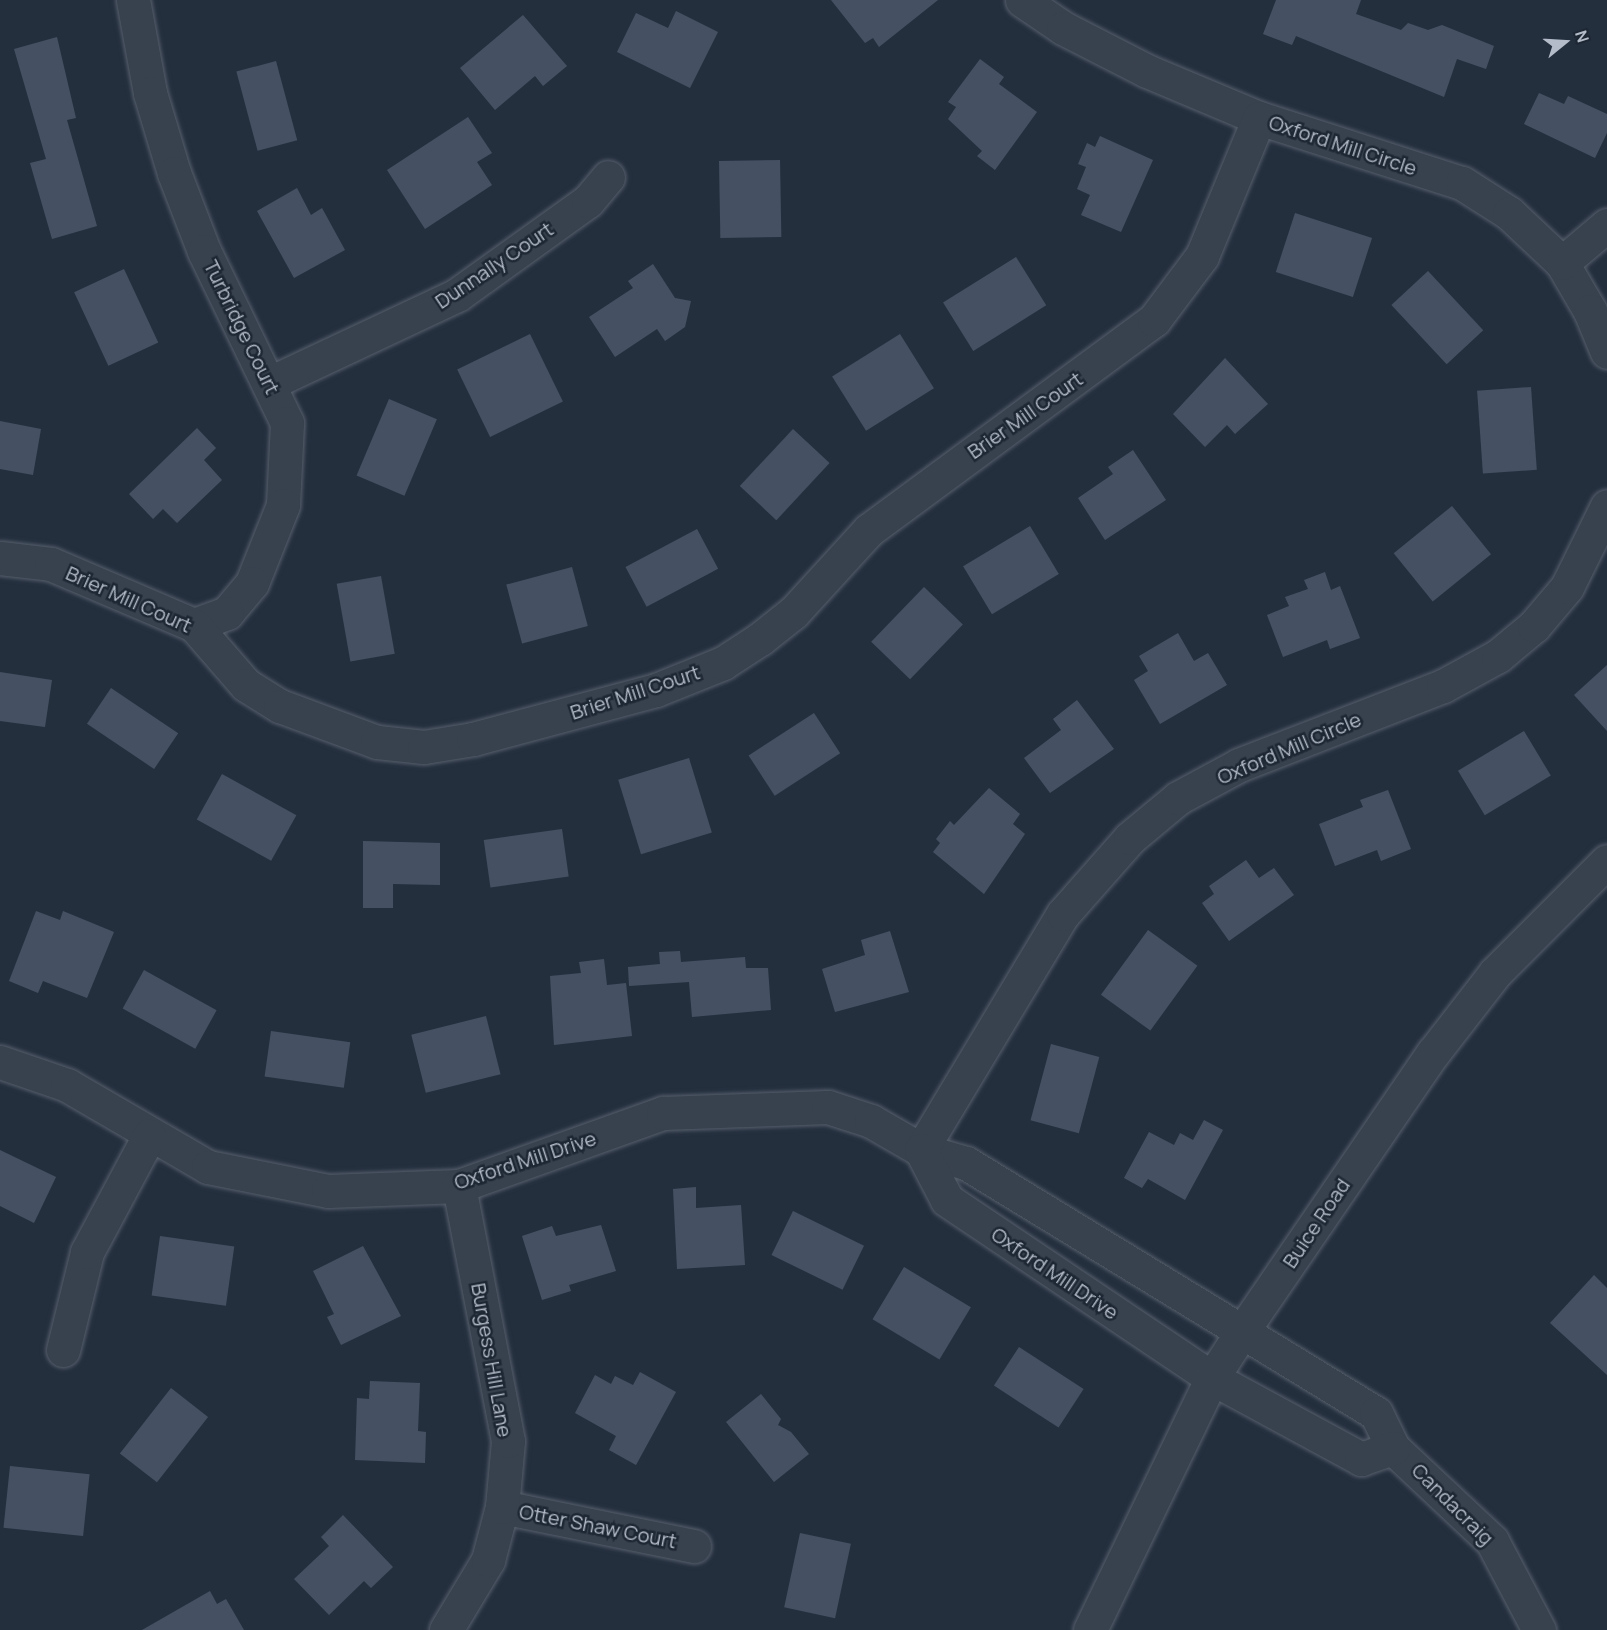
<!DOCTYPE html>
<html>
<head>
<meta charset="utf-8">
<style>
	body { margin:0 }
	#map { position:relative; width:1607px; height:1630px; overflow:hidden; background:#242f3e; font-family:Manrope,sans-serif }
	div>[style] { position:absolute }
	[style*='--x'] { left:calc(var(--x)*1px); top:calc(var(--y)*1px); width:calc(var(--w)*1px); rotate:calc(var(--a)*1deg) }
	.building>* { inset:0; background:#455162; transform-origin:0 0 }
	.roads { filter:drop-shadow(0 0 2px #565f6c) drop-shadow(0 0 2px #565f6c) }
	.minor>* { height:33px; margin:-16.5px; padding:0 16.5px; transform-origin:16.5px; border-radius:16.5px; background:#38414e }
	span { translate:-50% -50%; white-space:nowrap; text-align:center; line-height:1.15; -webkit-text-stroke:5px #1d2633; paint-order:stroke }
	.street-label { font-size:20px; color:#b4bcc9 }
	.north { position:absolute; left:1535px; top:12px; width:60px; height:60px; -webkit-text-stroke:4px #1d2633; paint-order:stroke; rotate:72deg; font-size:16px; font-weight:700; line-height:24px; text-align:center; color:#b4bcc9 }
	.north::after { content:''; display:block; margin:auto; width:21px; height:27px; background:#b4bcc9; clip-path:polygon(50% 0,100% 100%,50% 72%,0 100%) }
</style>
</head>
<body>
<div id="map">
	<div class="building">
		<div style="clip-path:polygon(831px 0,938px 0,879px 47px,873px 38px,865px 43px)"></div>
		<div style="clip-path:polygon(1276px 0,1361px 0,1356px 14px,1401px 30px,1408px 23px,1428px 30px,1442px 25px,1494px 46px,1486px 69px,1457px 59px,1444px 97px,1296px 36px,1292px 45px,1263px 34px)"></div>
		<div style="clip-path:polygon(676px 11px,718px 32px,690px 88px,617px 52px,636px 13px,668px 28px)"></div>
		<div style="clip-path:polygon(523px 15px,567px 66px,543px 86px,535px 76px,495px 110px,460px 68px)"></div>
		<div style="clip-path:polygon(57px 37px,76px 118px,67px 120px,97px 226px,52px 239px,30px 163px,46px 159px,14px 49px)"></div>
		<div style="clip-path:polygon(980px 59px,1004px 77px,999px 84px,1037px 112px,995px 170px,977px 156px,982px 151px,948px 119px,956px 107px,948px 102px)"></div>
		<div style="left:276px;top:61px;width:82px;height:41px;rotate:75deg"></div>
		<div style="clip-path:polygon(1539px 93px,1564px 104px,1568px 96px,1607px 114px,1607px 133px,1595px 158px,1524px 124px)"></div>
		<div style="clip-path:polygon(468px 117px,492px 153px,477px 162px,492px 185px,425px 229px,387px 170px)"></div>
		<div style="clip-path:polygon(1100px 136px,1153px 160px,1121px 232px,1081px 215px,1090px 195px,1077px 189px,1086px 167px,1078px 164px,1087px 143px,1095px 147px)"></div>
		<div style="left:780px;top:160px;width:77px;height:61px;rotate:89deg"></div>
		<div style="clip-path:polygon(297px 188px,311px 215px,322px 208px,345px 250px,294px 278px,257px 211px)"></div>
		<div style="left:1295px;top:213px;width:81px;height:62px;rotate:18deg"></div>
		<div style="left:1016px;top:257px;width:57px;height:86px;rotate:58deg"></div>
		<div style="clip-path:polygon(653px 264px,675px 298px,691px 301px,685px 327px,665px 341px,657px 329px,615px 357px,589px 317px,633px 288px,628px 281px)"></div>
		<div style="left:124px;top:269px;width:81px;height:55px;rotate:65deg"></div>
		<div style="left:1428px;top:271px;width:81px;height:50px;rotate:47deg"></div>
		<div style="left:530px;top:334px;width:75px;height:81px;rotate:64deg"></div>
		<div style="left:900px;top:334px;width:64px;height:80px;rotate:58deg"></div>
		<div style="clip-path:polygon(1225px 358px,1268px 404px,1235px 434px,1227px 425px,1205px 447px,1173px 414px)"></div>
		<div style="left:1531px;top:387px;width:83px;height:54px;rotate:86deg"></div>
		<div style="left:389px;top:399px;width:52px;height:83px;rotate:23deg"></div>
		<div style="clip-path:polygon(0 421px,41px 429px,33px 475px,0 469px)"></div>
		<div style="clip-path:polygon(197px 428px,216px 448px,204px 460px,222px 480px,177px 523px,163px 509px,153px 519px,129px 494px)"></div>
		<div style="left:793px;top:429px;width:50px;height:78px;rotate:43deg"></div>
		<div style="clip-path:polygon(1133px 450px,1166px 500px,1105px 540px,1078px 498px,1113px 474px,1108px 467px)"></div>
		<div style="left:1452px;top:506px;width:62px;height:75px;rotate:51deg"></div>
		<div style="left:1030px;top:526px;width:56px;height:78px;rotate:59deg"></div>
		<div style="left:697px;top:529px;width:45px;height:81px;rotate:62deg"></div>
		<div style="left:572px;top:567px;width:61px;height:68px;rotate:75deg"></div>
		<div style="clip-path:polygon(1325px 572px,1331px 590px,1340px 586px,1360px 638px,1330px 649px,1327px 640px,1283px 657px,1267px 615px,1289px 606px,1285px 597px,1308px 589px,1304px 580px)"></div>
		<div style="left:381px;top:576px;width:79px;height:45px;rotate:80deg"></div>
		<div style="left:924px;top:587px;width:54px;height:76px;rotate:44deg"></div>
		<div style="clip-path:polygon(1178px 633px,1194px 661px,1208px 653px,1227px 685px,1160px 724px,1134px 680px,1148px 671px,1139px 656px)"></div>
		<div style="clip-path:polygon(1607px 665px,1607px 731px,1574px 695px)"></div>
		<div style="clip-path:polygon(0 672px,52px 680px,45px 727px,0 721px)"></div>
		<div style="left:111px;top:688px;width:81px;height:43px;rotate:34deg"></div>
		<div style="clip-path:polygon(1077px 700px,1114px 749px,1050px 793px,1024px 758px,1061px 730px,1053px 719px)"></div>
		<div style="left:814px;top:713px;width:48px;height:78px;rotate:57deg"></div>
		<div style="left:1524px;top:731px;width:52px;height:77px;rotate:59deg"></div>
		<div style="left:689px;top:758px;width:78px;height:74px;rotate:73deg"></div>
		<div style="left:222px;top:774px;width:85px;height:52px;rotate:29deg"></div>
		<div style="clip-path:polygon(989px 788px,1020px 814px,1013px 824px,1025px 834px,984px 894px,933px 852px,940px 843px,936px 839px,950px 821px,954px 825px)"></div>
		<div style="clip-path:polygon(1388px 790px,1411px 849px,1381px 861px,1377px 850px,1335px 866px,1319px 824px,1363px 807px,1360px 800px)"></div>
		<div style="left:562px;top:829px;width:48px;height:79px;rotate:82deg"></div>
		<div style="clip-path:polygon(363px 841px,440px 843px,440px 885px,393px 884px,393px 908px,363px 908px)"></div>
		<div style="clip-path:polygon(1246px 860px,1259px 878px,1274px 868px,1294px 895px,1229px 941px,1202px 903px,1214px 894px,1209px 886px)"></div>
		<div style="clip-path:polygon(36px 911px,60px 920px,63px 911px,114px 932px,87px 998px,43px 981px,38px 993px,9px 981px)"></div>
		<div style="left:1148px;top:930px;width:61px;height:80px;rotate:36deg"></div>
		<div style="clip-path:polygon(890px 931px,909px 992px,835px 1012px,822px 969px,865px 955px,861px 940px)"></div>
		<div style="clip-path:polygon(680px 951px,681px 962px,745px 957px,746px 968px,768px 968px,771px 1010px,692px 1017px,689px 982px,629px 986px,628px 967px,660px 964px,659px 952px)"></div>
		<div style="clip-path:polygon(604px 959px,607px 985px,626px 983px,632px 1036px,554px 1045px,550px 976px,581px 973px,579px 962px)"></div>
		<div style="left:144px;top:970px;width:83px;height:44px;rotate:29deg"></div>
		<div style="left:486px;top:1016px;width:60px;height:77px;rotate:76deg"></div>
		<div style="left:271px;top:1031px;width:80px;height:46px;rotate:8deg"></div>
		<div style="left:1051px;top:1044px;width:50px;height:79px;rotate:15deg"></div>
		<div style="clip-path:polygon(1204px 1120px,1223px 1130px,1185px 1200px,1148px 1179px,1142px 1188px,1124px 1178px,1149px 1132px,1174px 1145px,1180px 1133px,1193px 1140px)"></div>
		<div style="clip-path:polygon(0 1150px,56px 1177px,34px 1223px,0 1206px)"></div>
		<div style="clip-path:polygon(696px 1187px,696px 1208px,741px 1205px,745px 1265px,677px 1269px,673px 1189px)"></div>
		<div style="left:793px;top:1211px;width:79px;height:49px;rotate:26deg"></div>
		<div style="clip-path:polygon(601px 1225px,616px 1271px,569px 1285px,571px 1291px,542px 1300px,522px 1236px,552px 1226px,556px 1236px)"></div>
		<div style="left:160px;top:1236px;width:75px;height:60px;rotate:8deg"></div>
		<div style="clip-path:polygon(363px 1246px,401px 1316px,341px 1345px,327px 1317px,334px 1314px,313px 1271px)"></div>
		<div style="left:904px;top:1267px;width:78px;height:61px;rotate:31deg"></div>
		<div style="clip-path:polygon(1594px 1275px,1607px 1288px,1607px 1375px,1550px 1323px)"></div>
		<div style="left:1019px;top:1347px;width:77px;height:46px;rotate:33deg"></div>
		<div style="clip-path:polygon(640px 1372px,676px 1392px,636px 1465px,609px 1450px,616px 1436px,575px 1413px,595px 1375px,611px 1384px,615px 1376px,633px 1385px)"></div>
		<div style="clip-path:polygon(370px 1381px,420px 1383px,418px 1431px,426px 1432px,425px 1463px,355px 1460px,357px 1398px,369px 1399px)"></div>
		<div style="left:171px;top:1388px;width:47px;height:83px;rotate:38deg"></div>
		<div style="clip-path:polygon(761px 1394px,781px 1419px,778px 1425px,791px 1432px,809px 1454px,774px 1482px,726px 1422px)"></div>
		<div style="left:10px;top:1466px;width:80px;height:62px;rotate:6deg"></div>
		<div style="clip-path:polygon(343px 1515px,393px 1567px,371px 1588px,364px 1581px,329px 1615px,294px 1579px,329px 1546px,321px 1537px)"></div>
		<div style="left:800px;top:1533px;width:52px;height:76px;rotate:12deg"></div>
		<div style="clip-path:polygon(210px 1591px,217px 1604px,226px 1599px,244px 1630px,142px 1630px)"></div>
	</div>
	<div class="roads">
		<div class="minor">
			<div style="--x:133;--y:0;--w:95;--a:79.6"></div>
			<div style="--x:150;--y:93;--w:84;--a:73.3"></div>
			<div style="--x:174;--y:173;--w:84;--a:69"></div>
			<div style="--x:204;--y:251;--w:191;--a:64.2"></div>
			<div style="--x:287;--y:423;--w:82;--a:92.8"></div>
			<div style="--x:283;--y:505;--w:84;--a:111.7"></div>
			<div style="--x:252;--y:583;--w:39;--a:130"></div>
			<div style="--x:227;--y:613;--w:35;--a:160"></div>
			<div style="--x:1022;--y:0;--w:50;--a:34.3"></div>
			<div style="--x:1063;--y:28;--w:94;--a:27.1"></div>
			<div style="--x:1147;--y:71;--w:121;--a:22.8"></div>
			<div style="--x:1259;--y:118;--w:213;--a:17.8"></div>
			<div style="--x:1462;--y:183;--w:56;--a:32.6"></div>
			<div style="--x:1509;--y:213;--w:73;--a:43.3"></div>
			<div style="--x:1562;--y:263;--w:56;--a:59.7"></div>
			<div style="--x:1590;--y:311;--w:44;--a:67.5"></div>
			<div style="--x:1562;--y:263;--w:59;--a:-40.2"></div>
			<div style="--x:270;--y:383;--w:207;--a:-25.2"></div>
			<div style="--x:457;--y:295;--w:161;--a:-35.7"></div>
			<div style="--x:588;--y:201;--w:31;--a:-50"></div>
			<div style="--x:0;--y:558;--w:51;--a:6.7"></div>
			<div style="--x:51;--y:564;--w:155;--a:23.1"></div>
			<div style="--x:194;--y:625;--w:79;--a:49.1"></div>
			<div style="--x:246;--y:685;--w:40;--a:32"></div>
			<div style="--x:280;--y:706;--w:103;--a:20.4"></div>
			<div style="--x:377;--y:742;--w:47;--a:6.1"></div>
			<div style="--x:424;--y:747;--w:50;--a:-9.3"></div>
			<div style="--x:473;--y:739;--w:189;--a:-15"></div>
			<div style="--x:656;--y:690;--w:72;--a:-21.9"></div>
			<div style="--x:723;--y:663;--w:44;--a:-33"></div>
			<div style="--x:760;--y:639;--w:43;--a:-38.5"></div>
			<div style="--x:794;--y:612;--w:111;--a:-47.6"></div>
			<div style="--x:869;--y:530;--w:354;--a:-36.4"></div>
			<div style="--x:1154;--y:320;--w:80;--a:-53.1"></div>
			<div style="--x:1202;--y:256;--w:149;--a:-67.6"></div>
			<div style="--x:0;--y:1062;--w:71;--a:18.9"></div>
			<div style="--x:67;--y:1085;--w:163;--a:30.2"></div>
			<div style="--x:208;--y:1167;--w:122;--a:11.3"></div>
			<div style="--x:328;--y:1191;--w:131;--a:-2.2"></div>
			<div style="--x:459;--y:1186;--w:217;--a:-19.7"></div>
			<div style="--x:663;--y:1113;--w:165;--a:-2.1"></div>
			<div style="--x:828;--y:1107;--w:45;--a:18"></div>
			<div style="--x:871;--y:1121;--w:58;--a:30.1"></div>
			<div style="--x:921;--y:1150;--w:47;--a:16.1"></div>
			<div style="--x:966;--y:1163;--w:480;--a:31.4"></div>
			<div style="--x:1376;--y:1413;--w:39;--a:64"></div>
			<div style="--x:1393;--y:1448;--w:136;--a:43.2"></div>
			<div style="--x:1492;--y:1541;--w:101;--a:62.2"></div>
			<div style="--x:921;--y:1150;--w:275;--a:-59"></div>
			<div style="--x:1063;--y:914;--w:101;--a:-48.6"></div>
			<div style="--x:1130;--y:838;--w:62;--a:-39.8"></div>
			<div style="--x:1178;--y:798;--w:69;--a:-28.4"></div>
			<div style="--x:1239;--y:765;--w:219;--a:-21.2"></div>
			<div style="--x:1443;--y:686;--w:63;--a:-28.6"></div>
			<div style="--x:1498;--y:656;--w:47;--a:-39.8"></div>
			<div style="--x:1534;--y:626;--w:51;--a:-49.8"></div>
			<div style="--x:1567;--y:587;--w:90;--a:-63.7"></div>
			<div style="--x:921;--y:1150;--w:56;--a:62.5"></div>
			<div style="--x:947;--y:1200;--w:319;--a:33.9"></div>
			<div style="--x:1212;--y:1378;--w:170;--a:28.5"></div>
			<div style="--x:1361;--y:1459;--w:34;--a:-19"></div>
			<div style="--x:63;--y:1350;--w:101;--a:-76.2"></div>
			<div style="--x:87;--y:1252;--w:132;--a:-61.9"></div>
			<div style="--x:502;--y:1507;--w:196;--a:11.5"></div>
			<div style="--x:446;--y:1630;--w:82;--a:-59"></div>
			<div style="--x:488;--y:1560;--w:55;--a:-75.2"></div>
			<div style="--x:502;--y:1507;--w:66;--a:-84.8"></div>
			<div style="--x:508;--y:1441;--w:260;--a:-100.9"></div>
			<div style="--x:1090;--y:1630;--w:280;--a:-64.2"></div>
			<div style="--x:1212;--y:1378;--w:54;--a:-57.2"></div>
			<div style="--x:1241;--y:1333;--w:340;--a:-55.6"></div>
			<div style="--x:1433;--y:1053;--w:101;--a:-52.2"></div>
			<div style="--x:1495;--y:973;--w:158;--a:-45"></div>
		</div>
	</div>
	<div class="street-label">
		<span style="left:1343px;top:145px;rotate:18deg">Oxford Mill Circle</span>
		<span style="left:494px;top:265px;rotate:-34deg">Dunnally Court</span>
		<span style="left:242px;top:327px;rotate:64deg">Turbridge Court</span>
		<span style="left:1025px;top:415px;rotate:-35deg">Brier Mill Court</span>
		<span style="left:129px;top:599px;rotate:24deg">Brier Mill Court</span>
		<span style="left:635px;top:692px;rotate:-18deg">Brier Mill Court</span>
		<span style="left:1289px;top:748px;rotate:-23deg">Oxford Mill Circle</span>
		<span style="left:525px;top:1160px;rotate:-18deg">Oxford Mill Drive</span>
		<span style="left:1316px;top:1223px;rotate:-56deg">Buice Road</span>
		<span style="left:1055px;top:1273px;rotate:34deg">Oxford Mill Drive</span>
		<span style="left:492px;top:1360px;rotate:80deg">Burgess Hill Lane</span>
		<span style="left:1453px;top:1504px;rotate:45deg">Candacraig</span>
		<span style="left:598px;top:1526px;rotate:11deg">Otter Shaw Court</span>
	</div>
	<div class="north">N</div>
</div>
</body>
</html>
